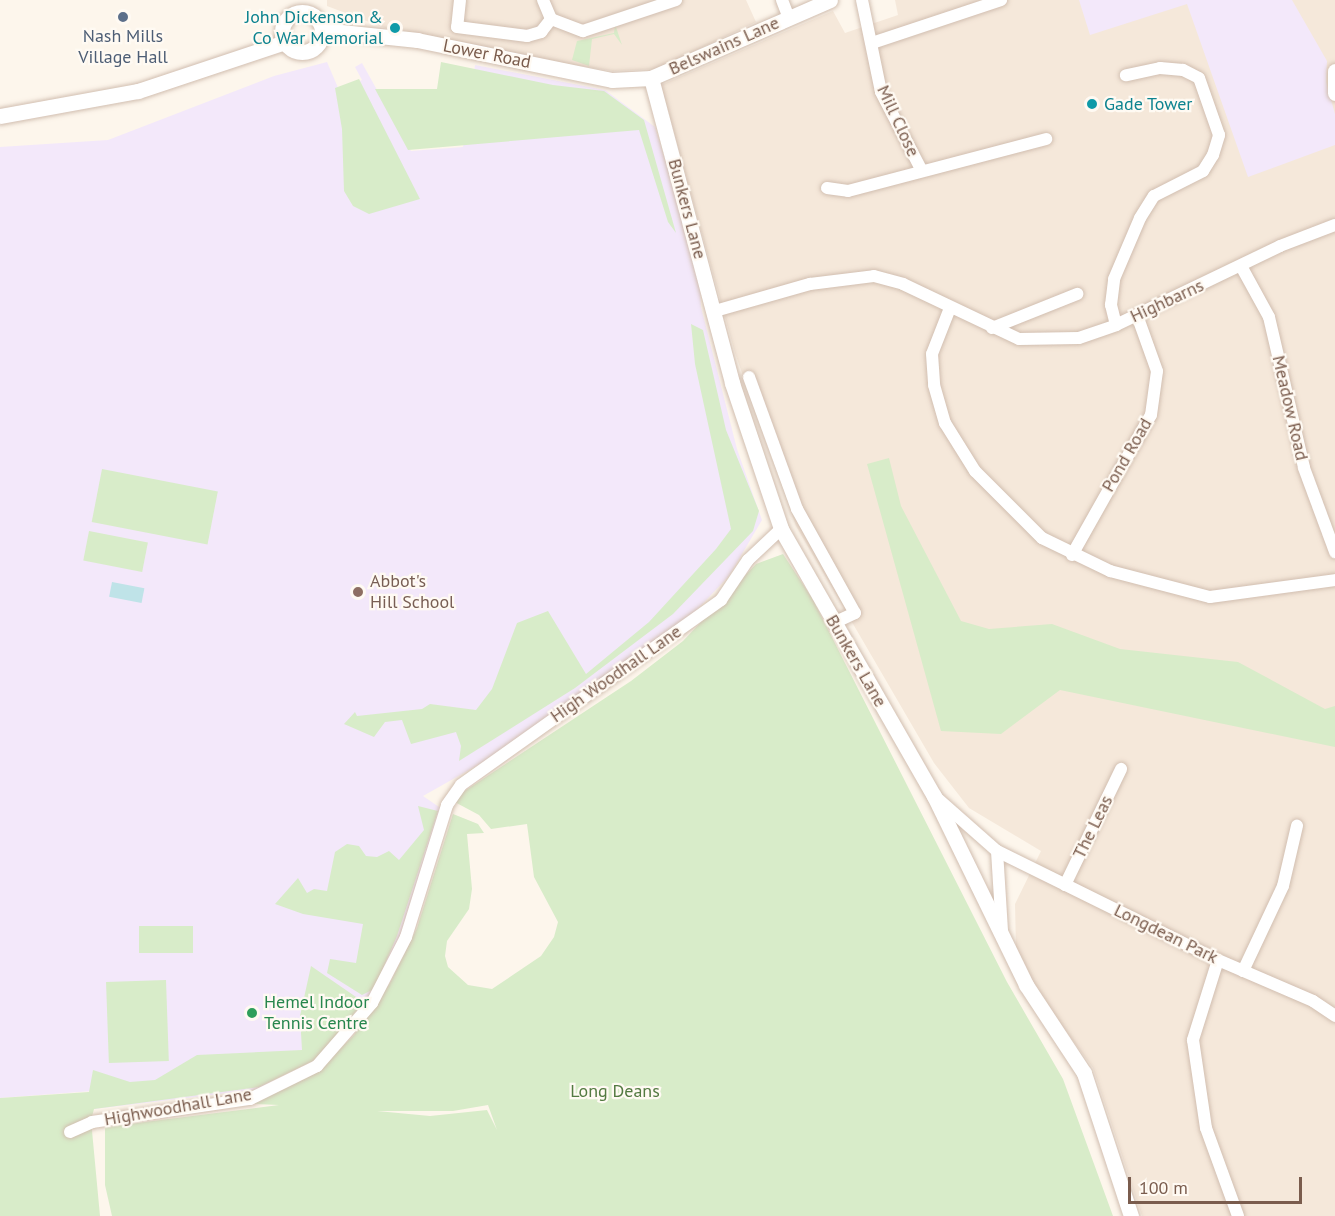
<!DOCTYPE html>
<html>
<head>
<meta charset="utf-8">
<style>
	body { margin:0 }
	#map { position:relative; width:1335px; height:1216px; overflow:hidden; background:#fdf6ec; font-family:"PT Sans",sans-serif }
	div>[style] { position:absolute }
	[style*='--x'] { left:calc(var(--x)*1px); top:calc(var(--y)*1px); width:calc(var(--w)*1px); rotate:calc(var(--a)*1deg) }
	.residential>* { inset:0; background:#f5e8da }
	.education>* { inset:0; background:#f3e8fa }
	.green>* { inset:0; background:#d8ecc9; transform-origin:0 0 }
	.water>* { inset:0; background:#bfe3e8; transform-origin:0 0 }
	.roads { filter:drop-shadow(0 0 2px #d1beb0) drop-shadow(0 0 2px #d1beb0) }
	.minor>* { height:12px; margin:-6px; padding:0 6px; transform-origin:6px; border-radius:6px; background:#fff }
	.tertiary>* { height:15px; margin:-7.5px; padding:0 7.5px; transform-origin:7.5px; border-radius:7.5px; background:#fff }
	.tertiary>.ring { margin:-7.5px; padding:0; box-sizing:content-box; background:none; border:15px solid #fff; border-radius:50% }
	.dots>* { width:16px; height:16px; translate:-50% -50%; box-sizing:border-box; border:3px solid #fffaf3; border-radius:50% }
	span { translate:-50% -50%; white-space:nowrap; text-align:center; line-height:1.15; -webkit-text-stroke:4.5px #fffaf3; paint-order:stroke }
	.culture-label { font-size:18px; color:#0d838f }
	.right { translate:-100% -50%; text-align:right }
	.left { translate:0 -50%; text-align:left }
	.service-label { font-size:18px; color:#4e5e75 }
	.street-label { font-size:18px; color:#7a5c4d }
	.education-label { font-size:18px; color:#785e54 }
	.leisure-label { font-size:18px; color:#27864d }
	.park-label { font-size:18px; color:#537a41 }
	.scale { position:absolute; left:1128px; top:1177px; width:174px; height:27px; box-sizing:border-box; border:3px solid #7a5c4d; border-top:0; padding-left:8px; font-size:18px; line-height:21px; white-space:nowrap; color:#7a5c4d; -webkit-text-stroke:4px #fffaf3; paint-order:stroke }
</style>
</head>
<body>
<div id="map">
	<div class="residential">
		<div style="clip-path:polygon(327px 0,746px 0,756px 22px,656px 69px,613px 71px,417px 40px,327px 6px)"></div>
		<div style="clip-path:polygon(895px 0,1335px 0,1335px 1216px,1142px 1216px,1093px 1068px,1024px 974px,1016px 949px,1015px 904px,1041px 851px,969px 808px,934px 763px,796px 526px,735px 353px,661px 85px,833px 11px,845px 33px,898px 15px)"></div>
	</div>
	<div class="education">
		<div style="clip-path:polygon(1079px 0,1292px 0,1327px 61px,1326px 82px,1335px 114px,1335px 145px,1248px 177px,1187px 4px,1090px 35px)"></div>
		<div style="clip-path:polygon(327px 62px,339px 90px,362px 80px,355px 67px,362px 63px,411px 151px,463px 147px,475px 65px,605px 90px,655px 127px,704px 288px,700px 289px,701px 307px,737px 449px,762px 520px,729px 576px,692px 615px,485px 761px,423px 796px,442px 809px,400px 937px,375px 996px,262px 1089px,94px 1109px,92px 1091px,0 1098px,0 147px,108px 140px,274px 76px)"></div>
	</div>
	<div class="green">
		<div style="clip-path:polygon(615px 24px,622px 45px,614px 34px,592px 39px,589px 66px,572px 60px,577px 41px,614px 33px)"></div>
		<div style="clip-path:polygon(441px 62px,553px 85px,604px 91px,644px 120px,676px 233px,668px 222px,639px 130px,408px 150px,375px 89px,437px 89px)"></div>
		<div style="clip-path:polygon(359px 79px,420px 199px,369px 214px,353px 206px,344px 191px,342px 129px,335px 88px)"></div>
		<div style="clip-path:polygon(691px 324px,703px 330px,726px 430px,759px 511px,753px 531px,673px 614px,575px 688px,459px 761px,461px 746px,456px 732px,411px 744px,402px 720px,385px 722px,374px 737px,344px 724px,355px 712px,357px 716px,422px 709px,430px 704px,476px 710px,492px 689px,517px 623px,548px 611px,586px 674px,649px 622px,716px 549px,731px 529px,695px 364px)"></div>
		<div style="clip-path:polygon(889px 458px,901px 506px,961px 621px,989px 629px,1052px 624px,1120px 649px,1238px 662px,1325px 709px,1335px 706px,1335px 747px,1060px 690px,1001px 734px,941px 731px,867px 464px)"></div>
		<div style="left:102px;top:469px;width:118px;height:54px;rotate:11deg"></div>
		<div style="left:89px;top:531px;width:60px;height:30px;rotate:11deg"></div>
		<div style="clip-path:polygon(evenodd,783px 554px,812px 598px,1007px 982px,1063px 1079px,1113px 1216px,112px 1216px,105px 1185px,105px 1127px,279px 1105px,255px 1104px,256px 1098px,334px 1055px,354px 1035px,390px 983px,417px 928px,453px 814px,478px 824px,484px 833px,467px 834px,472px 889px,469px 909px,447px 941px,445px 956px,448px 967px,468px 985px,492px 989px,541px 956px,554px 937px,558px 922px,534px 877px,527px 824px,491px 829px,479px 815px,451px 800px,631px 681px,683px 641px,756px 564px,783px 554px,488px 1105px,497px 1130px,487px 1110px,430px 1116px,377px 1111px,453px 1111px,488px 1105px)"></div>
		<div style="clip-path:polygon(418px 806px,438px 811px,397px 936px,374px 989px,362px 995px,327px 973px,330px 959px,356px 963px,363px 924px,303px 914px,275px 904px,298px 878px,307px 893px,314px 889px,327px 891px,335px 852px,347px 844px,359px 846px,366px 856px,377px 857px,389px 851px,399px 860px,424px 830px)"></div>
		<div style="left:139px;top:926px;width:54px;height:27px"></div>
		<div style="clip-path:polygon(311px 966px,359px 999px,361px 1005px,317px 1059px,259px 1087px,94px 1109px,91px 1120px,100px 1216px,0 1216px,0 1098px,89px 1092px,93px 1070px,130px 1082px,155px 1080px,197px 1055px,302px 1050px,300px 1016px)"></div>
		<div style="left:166px;top:980px;width:81px;height:60px;rotate:88deg"></div>
	</div>
	<div class="water">
		<div style="left:112px;top:582px;width:33px;height:15px;rotate:11deg"></div>
	</div>
	<div class="roads">
		<div class="minor">
			<div style="--x:460;--y:0;--w:27;--a:96"></div>
			<div style="--x:457;--y:27;--w:71;--a:7.3"></div>
			<div style="--x:527;--y:36;--w:15;--a:-16"></div>
			<div style="--x:541;--y:32;--w:16;--a:-52"></div>
			<div style="--x:543;--y:0;--w:21;--a:67"></div>
			<div style="--x:551;--y:19;--w:34;--a:21"></div>
			<div style="--x:583;--y:31;--w:98;--a:-18.4"></div>
			<div style="--x:782;--y:0;--w:19;--a:69"></div>
			<div style="--x:862;--y:0;--w:94;--a:78.3"></div>
			<div style="--x:881;--y:92;--w:89;--a:62.6"></div>
			<div style="--x:872;--y:43;--w:136;--a:-18.4"></div>
			<div style="--x:827;--y:188;--w:21;--a:8"></div>
			<div style="--x:848;--y:191;--w:205;--a:-14.7"></div>
			<div style="--x:1241;--y:266;--w:58;--a:61.2"></div>
			<div style="--x:1269;--y:317;--w:155;--a:76.9"></div>
			<div style="--x:1304;--y:468;--w:90;--a:69.7"></div>
			<div style="--x:950;--y:308;--w:49;--a:111.4"></div>
			<div style="--x:932;--y:354;--w:31;--a:86"></div>
			<div style="--x:934;--y:385;--w:40;--a:74"></div>
			<div style="--x:945;--y:423;--w:57;--a:58"></div>
			<div style="--x:975;--y:471;--w:95;--a:45"></div>
			<div style="--x:1042;--y:538;--w:76;--a:25.9"></div>
			<div style="--x:1110;--y:571;--w:103;--a:14.6"></div>
			<div style="--x:1210;--y:597;--w:126;--a:-7.7"></div>
			<div style="--x:715;--y:311;--w:99;--a:-15.9"></div>
			<div style="--x:810;--y:284;--w:64;--a:-7.1"></div>
			<div style="--x:874;--y:276;--w:30;--a:15"></div>
			<div style="--x:903;--y:284;--w:128;--a:25.4"></div>
			<div style="--x:1019;--y:339;--w:60;--a:-1"></div>
			<div style="--x:1079;--y:338;--w:39;--a:-19"></div>
			<div style="--x:1116;--y:325;--w:182;--a:-25.7"></div>
			<div style="--x:1280;--y:246;--w:59;--a:-20.9"></div>
			<div style="--x:1116;--y:325;--w:21;--a:-104"></div>
			<div style="--x:1111;--y:305;--w:26;--a:-83"></div>
			<div style="--x:1114;--y:279;--w:66;--a:-66.9"></div>
			<div style="--x:1140;--y:218;--w:26;--a:-58"></div>
			<div style="--x:1154;--y:196;--w:55;--a:-27"></div>
			<div style="--x:1203;--y:171;--w:19;--a:-58"></div>
			<div style="--x:1213;--y:155;--w:21;--a:-73"></div>
			<div style="--x:1219;--y:135;--w:60;--a:-109.3"></div>
			<div style="--x:1199;--y:78;--w:18;--a:-153"></div>
			<div style="--x:1183;--y:70;--w:23;--a:-175"></div>
			<div style="--x:1160;--y:68;--w:35;--a:168"></div>
			<div style="--x:992;--y:328;--w:92;--a:-21.8"></div>
			<div style="--x:749;--y:377;--w:140;--a:70"></div>
			<div style="--x:797;--y:509;--w:119;--a:60.9"></div>
			<div style="--x:855;--y:613;--w:23;--a:155"></div>
			<div style="--x:1072;--y:555;--w:161;--a:-60.6"></div>
			<div style="--x:1151;--y:415;--w:44;--a:-82.2"></div>
			<div style="--x:1157;--y:371;--w:59;--a:-109.7"></div>
			<div style="--x:938;--y:799;--w:79;--a:41.4"></div>
			<div style="--x:997;--y:851;--w:246;--a:26.3"></div>
			<div style="--x:1218;--y:960;--w:103;--a:23.3"></div>
			<div style="--x:1313;--y:1001;--w:27;--a:34"></div>
			<div style="--x:997;--y:851;--w:80;--a:86.4"></div>
			<div style="--x:1065;--y:885;--w:129;--a:-64.2"></div>
			<div style="--x:1218;--y:960;--w:84;--a:107.4"></div>
			<div style="--x:1193;--y:1040;--w:89;--a:81.6"></div>
			<div style="--x:1206;--y:1128;--w:94;--a:70"></div>
			<div style="--x:1243;--y:971;--w:94;--a:-64.8"></div>
			<div style="--x:1283;--y:886;--w:62;--a:-76.9"></div>
			<div style="--x:70;--y:1132;--w:24;--a:-24"></div>
			<div style="--x:92;--y:1122;--w:160;--a:-8.3"></div>
			<div style="--x:250;--y:1099;--w:75;--a:-26.2"></div>
			<div style="--x:317;--y:1066;--w:84;--a:-48.9"></div>
			<div style="--x:372;--y:1003;--w:74;--a:-62.7"></div>
			<div style="--x:406;--y:937;--w:138;--a:-72.7"></div>
			<div style="--x:447;--y:805;--w:24;--a:-55"></div>
			<div style="--x:461;--y:785;--w:319;--a:-35.4"></div>
			<div style="--x:721;--y:600;--w:48;--a:-56"></div>
			<div style="--x:748;--y:560;--w:45;--a:-43.2"></div>
		</div>
		<div class="tertiary">
			<div class="ring" style="left:282px;top:12px;width:25px;height:25px"></div>
			<div style="--x:322;--y:30;--w:96;--a:6"></div>
			<div style="--x:417;--y:40;--w:199;--a:11.6"></div>
			<div style="--x:612;--y:80;--w:39;--a:-3"></div>
			<div style="--x:651;--y:78;--w:195;--a:-23.5"></div>
			<div style="--x:1335;--y:71;--w:22;--a:90"></div>
			<div style="--x:651;--y:78;--w:316;--a:75.1"></div>
			<div style="--x:732;--y:383;--w:154;--a:71.4"></div>
			<div style="--x:781;--y:529;--w:308;--a:60.2"></div>
			<div style="--x:934;--y:796;--w:210;--a:64"></div>
			<div style="--x:1026;--y:985;--w:105;--a:56.6"></div>
			<div style="--x:1084;--y:1073;--w:151;--a:71.8"></div>
			<div style="--x:0;--y:116;--w:140;--a:-10.3"></div>
			<div style="--x:138;--y:91;--w:155;--a:-18.4"></div>
		</div>
	</div>
	<div class="dots">
		<div style="left:123px;top:17px;background:#5c6f8a"></div>
		<div style="left:395px;top:28px;background:#0f9aa8"></div>
		<div style="left:1092px;top:104px;background:#0f9aa8"></div>
		<div style="left:358px;top:592px;background:#8d6e63"></div>
		<div style="left:252px;top:1013px;background:#2e9e5b"></div>
	</div>
	<div class="culture-label">
		<span class="right" style="left:383px;top:28px">John Dickenson &amp;<br>Co War Memorial</span>
		<span class="left" style="left:1104px;top:104px">Gade Tower</span>
	</div>
	<div class="service-label">
		<span style="left:123px;top:47px">Nash Mills<br>Village Hall</span>
	</div>
	<div class="street-label">
		<span style="left:724px;top:46px;rotate:-24deg">Belswains Lane</span>
		<span style="left:487px;top:54px;rotate:11deg">Lower Road</span>
		<span style="left:898px;top:121px;rotate:65deg">Mill Close</span>
		<span style="left:687px;top:209px;rotate:75deg">Bunkers Lane</span>
		<span style="left:1167px;top:301px;rotate:-25deg">Highbarns</span>
		<span style="left:1290px;top:408px;rotate:77deg">Meadow Road</span>
		<span style="left:1127px;top:455px;rotate:-60deg">Pond Road</span>
		<span style="left:856px;top:661px;rotate:60deg">Bunkers Lane</span>
		<span style="left:616px;top:674px;rotate:-35deg">High Woodhall Lane</span>
		<span style="left:1093px;top:827px;rotate:-64deg">The Leas</span>
		<span style="left:1166px;top:934px;rotate:26deg">Longdean Park</span>
		<span style="left:178px;top:1107px;rotate:-10deg">Highwoodhall Lane</span>
	</div>
	<div class="education-label">
		<span class="left" style="left:370px;top:592px">Abbot's<br>Hill School</span>
	</div>
	<div class="leisure-label">
		<span class="left" style="left:264px;top:1013px">Hemel Indoor<br>Tennis Centre</span>
	</div>
	<div class="park-label">
		<span style="left:615px;top:1091px">Long Deans</span>
	</div>
	<div class="scale">100 m</div>
</div>
</body>
</html>
